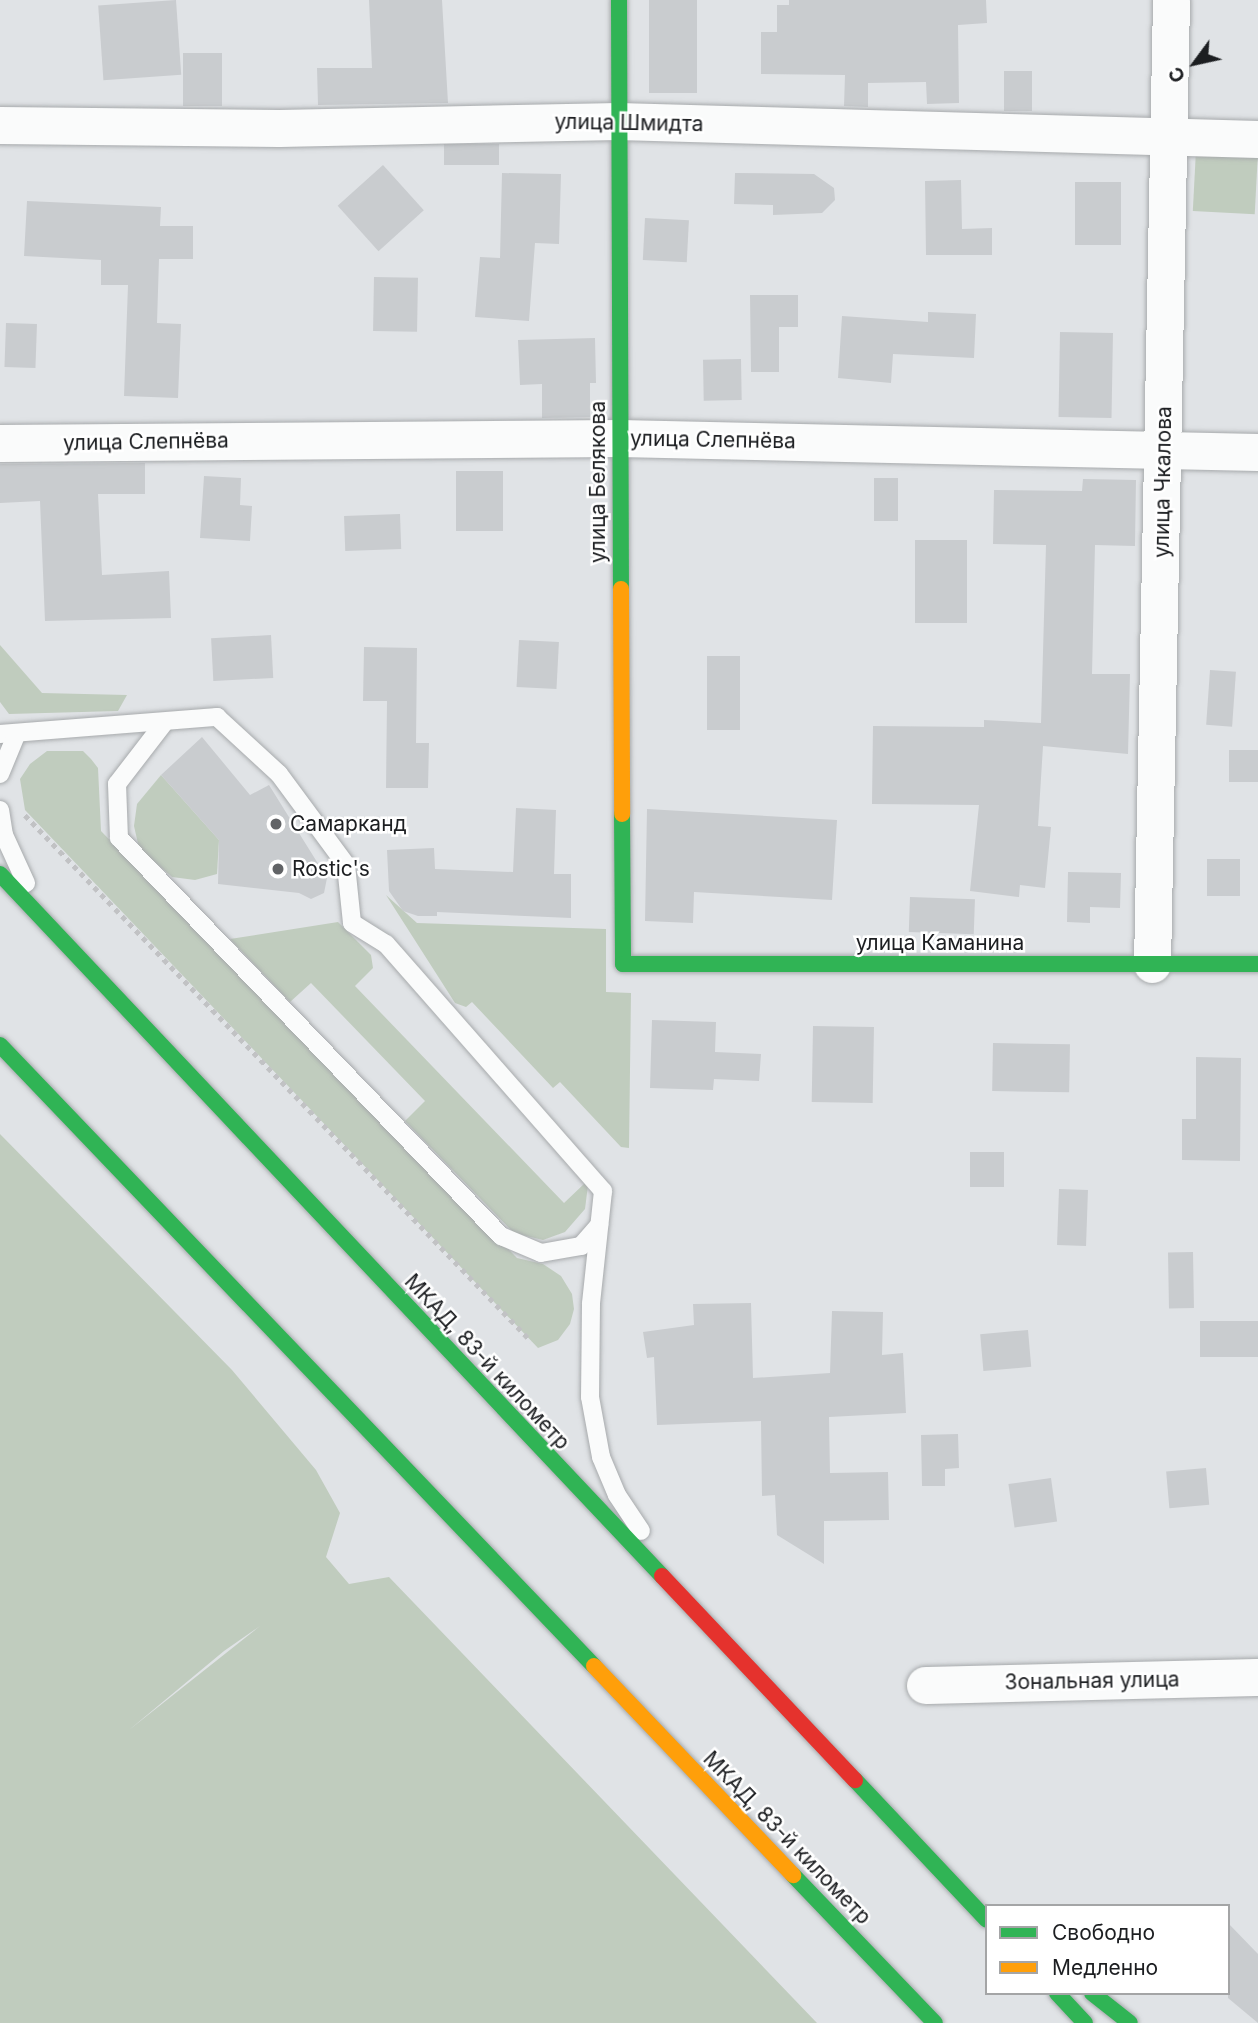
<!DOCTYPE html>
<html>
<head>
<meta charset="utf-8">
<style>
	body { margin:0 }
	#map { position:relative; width:1258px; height:2023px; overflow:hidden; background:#e0e3e6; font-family:Inter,sans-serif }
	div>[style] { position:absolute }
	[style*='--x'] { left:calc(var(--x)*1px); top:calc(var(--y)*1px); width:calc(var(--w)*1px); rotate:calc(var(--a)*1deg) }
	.green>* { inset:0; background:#c0ccbe; transform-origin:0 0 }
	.building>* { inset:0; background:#c9cccf; transform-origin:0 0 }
	.path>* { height:4.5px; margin-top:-2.25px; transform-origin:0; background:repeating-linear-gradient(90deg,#c1c2c4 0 5px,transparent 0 10px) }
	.roads { filter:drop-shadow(0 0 2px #a7aaac) drop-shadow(0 0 2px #a7aaac) }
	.lane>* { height:18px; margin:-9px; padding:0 9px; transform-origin:9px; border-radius:9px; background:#fafbfb }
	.street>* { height:37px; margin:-18.5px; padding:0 18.5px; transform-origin:18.5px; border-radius:18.5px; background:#fafbfb }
	.fast>* { height:16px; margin:-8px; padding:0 8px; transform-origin:8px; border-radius:8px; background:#30b455 }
	.slow>* { height:16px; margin:-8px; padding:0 8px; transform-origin:8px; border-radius:8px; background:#ff9f0a }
	.jam>* { height:16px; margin:-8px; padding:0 8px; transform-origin:8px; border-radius:8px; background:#e5322d }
	.dots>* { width:19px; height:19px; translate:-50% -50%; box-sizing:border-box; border:4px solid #fff; border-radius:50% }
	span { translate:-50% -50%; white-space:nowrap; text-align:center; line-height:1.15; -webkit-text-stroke:5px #fff; paint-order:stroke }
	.street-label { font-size:21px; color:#1c1e21 }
	.poi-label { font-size:21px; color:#1c1e21 }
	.left { translate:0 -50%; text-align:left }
	.legend { position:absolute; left:985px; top:1904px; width:245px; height:91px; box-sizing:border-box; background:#fff; border:2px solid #a4a5a6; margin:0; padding:9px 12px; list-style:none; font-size:21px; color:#1c1e21 }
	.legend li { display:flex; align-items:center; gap:14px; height:35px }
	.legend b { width:35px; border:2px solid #a4a5a6 }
	.north { position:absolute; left:1160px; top:28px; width:70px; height:70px; -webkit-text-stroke:5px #fff; paint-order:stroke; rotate:237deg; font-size:19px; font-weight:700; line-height:28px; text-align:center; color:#1c1e21 }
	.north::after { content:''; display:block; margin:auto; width:24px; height:32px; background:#1c1e21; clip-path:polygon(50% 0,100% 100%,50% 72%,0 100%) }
</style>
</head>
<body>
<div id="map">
	<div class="green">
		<div style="left:1196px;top:150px;width:62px;height:61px;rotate:3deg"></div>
		<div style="clip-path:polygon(0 645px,42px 693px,127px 695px,118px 711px,9px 714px,0 702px)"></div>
		<div style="clip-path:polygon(47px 751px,83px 751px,91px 759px,98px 768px,101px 831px,517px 1258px,543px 1264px,561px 1276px,572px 1294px,574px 1309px,570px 1324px,558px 1340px,538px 1348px,25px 810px,20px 779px,30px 764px)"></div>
		<div style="clip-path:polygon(161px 775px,219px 840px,217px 874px,195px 880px,172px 877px,139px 848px,134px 826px,137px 804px)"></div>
		<div style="clip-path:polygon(386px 895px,417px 923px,606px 929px,606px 992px,631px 993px,629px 1148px,621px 1147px,560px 1082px,553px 1088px,472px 1002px,466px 1007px,455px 1003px)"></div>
		<div style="clip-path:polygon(338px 922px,371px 955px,373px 968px,355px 986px,564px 1203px,585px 1183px,588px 1185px,585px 1209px,565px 1232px,543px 1240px,514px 1233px,405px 1121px,425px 1101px,311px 983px,290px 1002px,230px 939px)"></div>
		<div style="clip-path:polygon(evenodd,0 1134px,232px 1370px,316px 1470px,340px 1513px,326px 1557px,349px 1584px,389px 1577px,817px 2023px,0 2023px,0 1134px,260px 1626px,129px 1730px,224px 1651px,260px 1626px)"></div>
	</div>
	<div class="building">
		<div style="left:176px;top:0;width:75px;height:78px;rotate:86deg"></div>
		<div style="clip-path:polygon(369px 0,442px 0,448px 103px,318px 105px,317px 68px,372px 68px)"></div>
		<div style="left:649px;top:0;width:48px;height:93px"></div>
		<div style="clip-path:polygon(789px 0,986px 0,987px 23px,958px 25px,959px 103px,927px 104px,926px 82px,868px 83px,868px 107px,844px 106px,845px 75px,761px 74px,761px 32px,777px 32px,777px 5px,789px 5px)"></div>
		<div style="left:183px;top:53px;width:39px;height:53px"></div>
		<div style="left:1004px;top:71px;width:28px;height:40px"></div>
		<div style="left:499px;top:144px;width:21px;height:55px;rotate:90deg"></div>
		<div style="left:383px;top:165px;width:61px;height:61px;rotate:48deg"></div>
		<div style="clip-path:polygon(502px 173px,561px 174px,559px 244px,535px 243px,529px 321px,475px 317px,480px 257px,500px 258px)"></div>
		<div style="clip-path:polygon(735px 173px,814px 174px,834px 188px,835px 200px,822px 213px,773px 215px,773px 205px,734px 204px)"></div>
		<div style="clip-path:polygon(961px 180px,962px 229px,992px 228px,992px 255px,926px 255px,925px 181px)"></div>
		<div style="left:1075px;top:182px;width:46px;height:63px"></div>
		<div style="clip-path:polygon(27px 201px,161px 207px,160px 226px,193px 226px,193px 259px,159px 259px,157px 323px,181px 324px,178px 398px,124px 396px,128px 285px,101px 285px,101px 260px,24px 256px)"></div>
		<div style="left:645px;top:218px;width:44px;height:42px;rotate:3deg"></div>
		<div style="left:374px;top:277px;width:44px;height:54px;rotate:1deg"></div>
		<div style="clip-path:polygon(750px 295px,798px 295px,798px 327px,779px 327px,779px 372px,751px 372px)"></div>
		<div style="clip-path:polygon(928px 312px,976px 314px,974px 358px,893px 354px,891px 383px,838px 378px,842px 316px,928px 322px)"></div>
		<div style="left:6px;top:323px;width:31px;height:44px;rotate:2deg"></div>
		<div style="left:1060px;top:332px;width:53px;height:85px;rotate:1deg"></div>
		<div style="clip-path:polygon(595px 338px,596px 383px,590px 383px,590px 417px,542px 418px,542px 384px,520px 385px,518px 340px)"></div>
		<div style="left:741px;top:359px;width:41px;height:38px;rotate:89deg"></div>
		<div style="clip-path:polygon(145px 463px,145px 494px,98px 494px,102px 575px,169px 571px,171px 618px,45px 621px,40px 501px,0 503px,0 464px)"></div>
		<div style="left:456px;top:471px;width:47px;height:60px"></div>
		<div style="clip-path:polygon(204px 476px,241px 478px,240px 505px,252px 506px,250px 541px,200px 538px)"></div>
		<div style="left:874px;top:478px;width:24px;height:43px"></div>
		<div style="clip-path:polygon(1083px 479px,1136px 480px,1135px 546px,1095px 545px,1092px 674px,1130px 674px,1128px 754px,1043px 746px,1038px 826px,1051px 827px,1045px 888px,1020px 885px,1019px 897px,970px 891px,979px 805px,872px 804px,873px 726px,984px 727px,984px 720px,1041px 723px,1046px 545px,993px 544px,994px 490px,1082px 491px)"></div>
		<div style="left:400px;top:514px;width:35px;height:56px;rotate:88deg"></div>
		<div style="left:915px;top:540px;width:52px;height:83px"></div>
		<div style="left:271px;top:635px;width:43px;height:60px;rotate:87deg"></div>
		<div style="left:519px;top:640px;width:40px;height:47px;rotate:3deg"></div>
		<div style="clip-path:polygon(364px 647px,417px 648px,416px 743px,429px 743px,428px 788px,386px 788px,387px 701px,363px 701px)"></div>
		<div style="left:707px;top:656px;width:33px;height:74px"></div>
		<div style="left:1210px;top:670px;width:26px;height:55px;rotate:4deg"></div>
		<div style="clip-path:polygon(202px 737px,250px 795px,269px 785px,327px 878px,324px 893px,311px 899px,299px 893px,218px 884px,219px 840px,161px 775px)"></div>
		<div style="left:1258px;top:750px;width:32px;height:29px;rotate:90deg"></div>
		<div style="clip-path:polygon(516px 808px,556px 810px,554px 874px,571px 874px,571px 918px,437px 912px,437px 916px,418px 916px,403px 911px,389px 891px,387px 850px,434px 848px,435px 869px,513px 872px)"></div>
		<div style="clip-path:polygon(647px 809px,837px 820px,832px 900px,694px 892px,693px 923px,645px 921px)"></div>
		<div style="left:1207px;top:859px;width:33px;height:37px"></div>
		<div style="clip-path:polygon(1068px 872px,1121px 873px,1120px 908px,1090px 907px,1090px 923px,1067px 922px)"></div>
		<div style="left:910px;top:897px;width:65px;height:35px;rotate:2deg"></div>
		<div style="clip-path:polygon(652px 1020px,716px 1022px,715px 1052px,761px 1054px,759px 1081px,714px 1079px,713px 1090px,650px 1088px)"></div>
		<div style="left:813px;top:1026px;width:61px;height:76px;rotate:1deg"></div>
		<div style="left:993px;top:1043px;width:77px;height:48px;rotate:1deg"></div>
		<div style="clip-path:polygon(1196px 1057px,1241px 1058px,1240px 1161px,1182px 1160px,1182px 1119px,1196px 1119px)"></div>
		<div style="left:970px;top:1152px;width:34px;height:35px"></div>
		<div style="left:1059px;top:1189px;width:29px;height:56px;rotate:2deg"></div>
		<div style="left:1193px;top:1252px;width:56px;height:25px;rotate:89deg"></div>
		<div style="clip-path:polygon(751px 1303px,753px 1378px,830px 1373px,832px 1311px,883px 1312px,882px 1355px,903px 1353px,906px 1413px,829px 1417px,830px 1473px,888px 1472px,889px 1520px,824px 1521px,824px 1564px,777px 1535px,775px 1495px,762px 1496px,761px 1421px,657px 1425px,654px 1357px,647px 1358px,643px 1332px,694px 1325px,693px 1304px)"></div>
		<div style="left:1258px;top:1321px;width:36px;height:58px;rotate:90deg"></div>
		<div style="left:1028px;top:1330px;width:37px;height:48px;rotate:85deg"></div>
		<div style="clip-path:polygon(958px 1434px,959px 1468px,945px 1469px,945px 1486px,922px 1486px,921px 1435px)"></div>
		<div style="left:1206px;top:1468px;width:37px;height:40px;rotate:85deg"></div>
		<div style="left:1051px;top:1478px;width:44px;height:43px;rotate:82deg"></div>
		<div style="clip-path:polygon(1228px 1923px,1258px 1954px,1258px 2023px,1228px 1998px)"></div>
	</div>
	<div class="path">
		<div style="--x:25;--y:815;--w:730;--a:46.11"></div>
	</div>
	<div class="roads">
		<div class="lane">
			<div style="--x:164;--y:723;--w:77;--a:127.6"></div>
			<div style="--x:117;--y:784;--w:54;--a:87.9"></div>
			<div style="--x:119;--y:838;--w:552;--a:46.18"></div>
			<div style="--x:501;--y:1236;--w:43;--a:23"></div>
			<div style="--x:541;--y:1253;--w:41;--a:-9.9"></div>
			<div style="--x:581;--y:1246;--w:28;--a:-49"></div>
			<div style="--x:0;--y:734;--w:218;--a:-4.5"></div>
			<div style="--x:217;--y:717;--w:84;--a:42.6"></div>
			<div style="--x:279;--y:774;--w:113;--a:53.6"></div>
			<div style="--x:346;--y:865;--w:58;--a:84.1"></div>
			<div style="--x:352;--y:923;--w:40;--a:32"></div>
			<div style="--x:386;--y:944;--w:329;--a:48.7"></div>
			<div style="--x:603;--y:1191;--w:114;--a:96.1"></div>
			<div style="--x:591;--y:1304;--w:93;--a:90.6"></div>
			<div style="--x:590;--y:1397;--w:61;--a:79.6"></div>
			<div style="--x:601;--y:1457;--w:41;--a:67.2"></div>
			<div style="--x:617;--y:1495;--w:43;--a:56.3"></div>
			<div style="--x:0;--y:774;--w:44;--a:-67.5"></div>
			<div style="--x:0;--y:810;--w:25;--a:81"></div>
			<div style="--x:4;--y:835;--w:53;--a:65.4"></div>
		</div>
		<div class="street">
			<div style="--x:0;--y:125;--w:279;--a:0.6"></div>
			<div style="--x:279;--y:128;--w:339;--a:-1.2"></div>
			<div style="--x:618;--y:121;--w:640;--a:1.61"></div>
			<div style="--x:0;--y:443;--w:619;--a:-0.46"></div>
			<div style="--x:619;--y:438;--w:639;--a:1.26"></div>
			<div style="--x:1152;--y:964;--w:964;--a:-88.87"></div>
			<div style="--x:925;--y:1685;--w:333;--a:-1.4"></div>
		</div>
		<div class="fast">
			<div style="--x:619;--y:0;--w:589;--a:89.81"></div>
			<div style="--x:622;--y:814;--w:150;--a:89.6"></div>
			<div style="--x:623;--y:964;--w:635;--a:0"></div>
			<div style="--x:0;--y:874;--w:965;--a:46.68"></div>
			<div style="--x:0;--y:1045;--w:859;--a:46.27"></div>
			<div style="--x:855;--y:1780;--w:192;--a:46.7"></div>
			<div style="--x:793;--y:1875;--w:205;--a:46.2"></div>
			<div style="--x:1057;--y:1993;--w:41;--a:47"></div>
			<div style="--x:1092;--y:1993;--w:48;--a:38.3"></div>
		</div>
		<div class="slow">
			<div style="--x:621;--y:589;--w:225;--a:89.7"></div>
			<div style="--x:594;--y:1666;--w:289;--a:46.4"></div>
		</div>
		<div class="jam">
			<div style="--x:662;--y:1576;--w:281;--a:46.6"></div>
		</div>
	</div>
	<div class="dots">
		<div style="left:276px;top:824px;background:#616366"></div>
		<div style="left:278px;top:869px;background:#616366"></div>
	</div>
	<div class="street-label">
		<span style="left:629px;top:123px;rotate:1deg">улица Шмидта</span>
		<span style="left:713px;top:440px;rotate:1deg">улица Слепнёва</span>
		<span style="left:146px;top:442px;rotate:-1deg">улица Слепнёва</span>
		<span style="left:598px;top:482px;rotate:-90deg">улица Белякова</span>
		<span style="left:1163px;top:482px;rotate:-89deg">улица Чкалова</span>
		<span style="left:940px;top:943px">улица Каманина</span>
		<span style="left:487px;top:1362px;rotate:47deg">МКАД, 83-й километр</span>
		<span style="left:1092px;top:1681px;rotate:-1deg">Зональная улица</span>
		<span style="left:787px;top:1838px;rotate:46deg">МКАД, 83-й километр</span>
	</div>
	<div class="poi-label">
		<span class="left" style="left:290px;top:824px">Самарканд</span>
		<span class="left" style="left:292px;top:869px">Rostic's</span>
	</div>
	<ul class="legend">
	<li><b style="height:9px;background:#30b455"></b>Свободно</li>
	<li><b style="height:9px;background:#ff9f0a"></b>Медленно</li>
	</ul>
	<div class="north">С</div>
</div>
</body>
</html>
